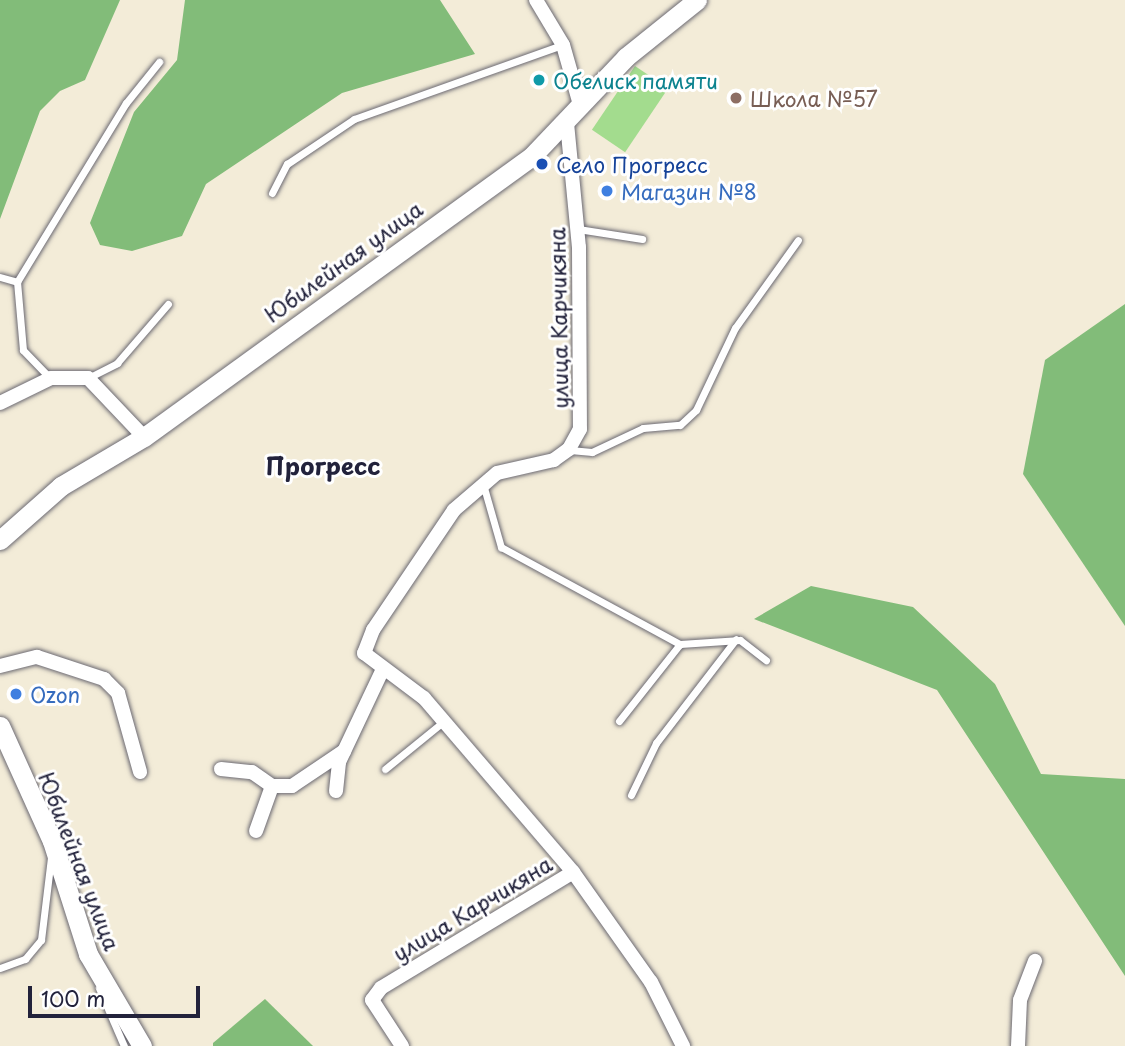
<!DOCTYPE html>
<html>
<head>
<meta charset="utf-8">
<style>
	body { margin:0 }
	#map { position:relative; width:1125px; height:1046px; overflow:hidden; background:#f3ecd8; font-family:"Playpen Sans",sans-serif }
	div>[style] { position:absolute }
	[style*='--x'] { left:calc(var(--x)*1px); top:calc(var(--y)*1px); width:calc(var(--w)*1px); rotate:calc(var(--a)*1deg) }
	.green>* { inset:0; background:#a3dc8e; transform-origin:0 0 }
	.forest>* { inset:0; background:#82bc79 }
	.roads { filter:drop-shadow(0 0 2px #6b6972) drop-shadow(0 0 2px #6b6972) }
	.lane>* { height:7px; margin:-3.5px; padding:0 3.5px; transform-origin:3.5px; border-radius:3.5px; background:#fff }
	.street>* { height:14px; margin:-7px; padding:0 7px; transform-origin:7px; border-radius:7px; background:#fff }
	.secondary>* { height:19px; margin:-9.5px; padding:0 9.5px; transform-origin:9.5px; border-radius:9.5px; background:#fff }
	.dots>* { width:19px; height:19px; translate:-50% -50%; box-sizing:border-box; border:4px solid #fff; border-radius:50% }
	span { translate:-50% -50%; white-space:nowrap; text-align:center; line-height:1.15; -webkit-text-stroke:6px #fff; paint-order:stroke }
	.culture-label { font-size:21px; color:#0d838f }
	.left { translate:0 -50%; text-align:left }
	.education-label { font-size:21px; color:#785e54 }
	.transit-label { font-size:21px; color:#164399 }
	.shop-label { font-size:21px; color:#366cbe }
	.street-label { font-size:21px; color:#22223b }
	.quarter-label { font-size:24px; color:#22223b; font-weight:700 }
	.scale { position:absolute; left:28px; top:986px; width:172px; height:32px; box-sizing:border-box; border:4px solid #22223b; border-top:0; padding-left:9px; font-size:21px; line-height:24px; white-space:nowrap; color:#22223b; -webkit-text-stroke:5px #fff; paint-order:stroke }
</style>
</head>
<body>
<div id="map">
	<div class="green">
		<div style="left:635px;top:66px;width:40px;height:77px;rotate:34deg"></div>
	</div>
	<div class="forest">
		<div style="clip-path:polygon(0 0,120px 0,85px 80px,60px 91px,40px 111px,0 219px)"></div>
		<div style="clip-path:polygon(185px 0,440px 0,475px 54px,342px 93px,206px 184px,182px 236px,132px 251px,100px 245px,90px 223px,134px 112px,177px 60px)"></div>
		<div style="clip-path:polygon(1125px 304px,1125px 626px,1023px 474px,1045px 360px)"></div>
		<div style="clip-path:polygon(811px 586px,913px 607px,995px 684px,1041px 774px,1125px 779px,1125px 976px,937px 690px,754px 619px)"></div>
		<div style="clip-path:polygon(265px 999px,313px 1046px,213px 1046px,213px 1043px)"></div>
	</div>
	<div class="roads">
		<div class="lane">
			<div style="--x:272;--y:193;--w:33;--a:-63"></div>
			<div style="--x:287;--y:164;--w:81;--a:-33.9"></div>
			<div style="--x:354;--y:119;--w:221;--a:-19.6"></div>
			<div style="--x:578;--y:229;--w:65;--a:8.9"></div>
			<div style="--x:0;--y:277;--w:18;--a:16"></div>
			<div style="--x:50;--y:378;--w:39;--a:-134"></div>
			<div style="--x:23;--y:350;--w:68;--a:-95"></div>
			<div style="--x:17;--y:282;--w:210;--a:-58.7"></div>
			<div style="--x:126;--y:103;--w:53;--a:-51.2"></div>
			<div style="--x:88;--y:378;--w:33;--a:-27"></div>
			<div style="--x:117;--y:363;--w:78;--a:-49.2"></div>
			<div style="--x:570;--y:450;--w:22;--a:5"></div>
			<div style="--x:592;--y:452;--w:56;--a:-25.2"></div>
			<div style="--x:643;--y:428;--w:37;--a:-5"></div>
			<div style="--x:680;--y:425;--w:22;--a:-43"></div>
			<div style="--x:696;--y:410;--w:91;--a:-64.6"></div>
			<div style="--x:735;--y:328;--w:108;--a:-54.4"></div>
			<div style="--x:483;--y:484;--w:66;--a:74.1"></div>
			<div style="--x:501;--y:547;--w:204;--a:28.5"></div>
			<div style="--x:680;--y:644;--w:60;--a:-3.8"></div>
			<div style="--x:740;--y:640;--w:33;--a:38"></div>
			<div style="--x:619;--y:721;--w:98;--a:-51.6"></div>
			<div style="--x:385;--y:769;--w:76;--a:-39.1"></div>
			<div style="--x:631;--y:795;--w:58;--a:-64.3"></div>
			<div style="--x:656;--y:743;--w:131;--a:-52.4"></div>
			<div style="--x:0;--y:968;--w:27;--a:-20"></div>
			<div style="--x:25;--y:959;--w:25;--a:-50"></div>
			<div style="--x:41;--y:940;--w:84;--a:-83.1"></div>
			<div style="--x:99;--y:988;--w:63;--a:66.7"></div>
		</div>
		<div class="street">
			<div style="--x:536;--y:0;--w:52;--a:59"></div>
			<div style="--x:563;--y:45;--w:66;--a:74.1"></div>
			<div style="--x:567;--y:123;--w:125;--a:84.5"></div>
			<div style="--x:579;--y:247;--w:182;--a:89.7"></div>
			<div style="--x:580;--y:429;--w:23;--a:119"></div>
			<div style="--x:569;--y:449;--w:19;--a:144"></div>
			<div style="--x:554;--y:460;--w:58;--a:167.2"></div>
			<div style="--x:497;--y:473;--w:57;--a:139.3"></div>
			<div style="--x:454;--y:510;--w:145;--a:124"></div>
			<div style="--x:373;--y:630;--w:25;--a:111"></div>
			<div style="--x:364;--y:653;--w:75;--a:36.9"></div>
			<div style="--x:424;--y:698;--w:229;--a:49.4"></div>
			<div style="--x:573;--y:872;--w:135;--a:54.7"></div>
			<div style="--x:651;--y:982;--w:72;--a:63.4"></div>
			<div style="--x:0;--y:403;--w:57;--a:-26.1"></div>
			<div style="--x:51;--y:378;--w:37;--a:0"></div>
			<div style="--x:88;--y:378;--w:81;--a:46.5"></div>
			<div style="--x:0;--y:666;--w:38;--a:-14"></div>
			<div style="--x:37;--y:657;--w:71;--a:18.2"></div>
			<div style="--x:104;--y:679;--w:20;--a:45"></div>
			<div style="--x:118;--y:693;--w:82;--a:74.4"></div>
			<div style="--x:221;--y:769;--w:31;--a:6"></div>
			<div style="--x:252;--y:772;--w:24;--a:35"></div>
			<div style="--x:272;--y:786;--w:20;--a:0"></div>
			<div style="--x:292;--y:786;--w:63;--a:-33.9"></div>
			<div style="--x:336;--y:791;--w:29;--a:-84"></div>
			<div style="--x:339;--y:762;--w:103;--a:-64.7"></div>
			<div style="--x:256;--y:831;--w:48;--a:-70.4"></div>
			<div style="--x:402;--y:1046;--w:55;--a:-123.1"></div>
			<div style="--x:372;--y:1000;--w:15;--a:-53"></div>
			<div style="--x:381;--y:988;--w:224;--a:-31.1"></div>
			<div style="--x:1018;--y:1046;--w:46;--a:-87.5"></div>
			<div style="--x:1020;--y:1000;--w:42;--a:-69"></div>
		</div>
		<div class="secondary">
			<div style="--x:0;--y:540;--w:81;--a:-41.5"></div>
			<div style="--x:61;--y:486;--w:96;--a:-30.6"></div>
			<div style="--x:144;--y:437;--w:480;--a:-35.9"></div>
			<div style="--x:533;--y:155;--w:135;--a:-46.5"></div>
			<div style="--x:626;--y:57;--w:91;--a:-38.8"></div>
			<div style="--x:0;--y:726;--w:126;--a:65.7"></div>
			<div style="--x:52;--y:841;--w:119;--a:72.3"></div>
			<div style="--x:88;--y:954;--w:107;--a:59.6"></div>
		</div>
	</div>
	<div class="dots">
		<div style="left:539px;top:80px;background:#0f9aa8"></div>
		<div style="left:736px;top:98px;background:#8d6e63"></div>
		<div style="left:542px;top:164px;background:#1a4fb4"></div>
		<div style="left:607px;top:191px;background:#3f7fe0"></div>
		<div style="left:16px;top:694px;background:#3f7fe0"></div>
	</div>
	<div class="culture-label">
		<span class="left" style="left:553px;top:80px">Обелиск памяти</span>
	</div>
	<div class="education-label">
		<span class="left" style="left:750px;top:98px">Школа №57</span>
	</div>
	<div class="transit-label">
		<span class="left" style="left:556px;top:164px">Село Прогресс</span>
	</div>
	<div class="shop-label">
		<span class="left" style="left:621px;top:191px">Магазин №8</span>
		<span class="left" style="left:30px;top:694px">Ozon</span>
	</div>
	<div class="street-label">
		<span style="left:343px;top:261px;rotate:-36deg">Юбилейная улица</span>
		<span style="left:558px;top:318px;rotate:-91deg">улица Карчикяна</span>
		<span style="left:80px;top:861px;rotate:69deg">Юбилейная улица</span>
		<span style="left:472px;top:908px;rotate:-31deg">улица Карчикяна</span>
	</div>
	<div class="quarter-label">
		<span style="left:323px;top:466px">Прогресс</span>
	</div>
	<div class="scale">100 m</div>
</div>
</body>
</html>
